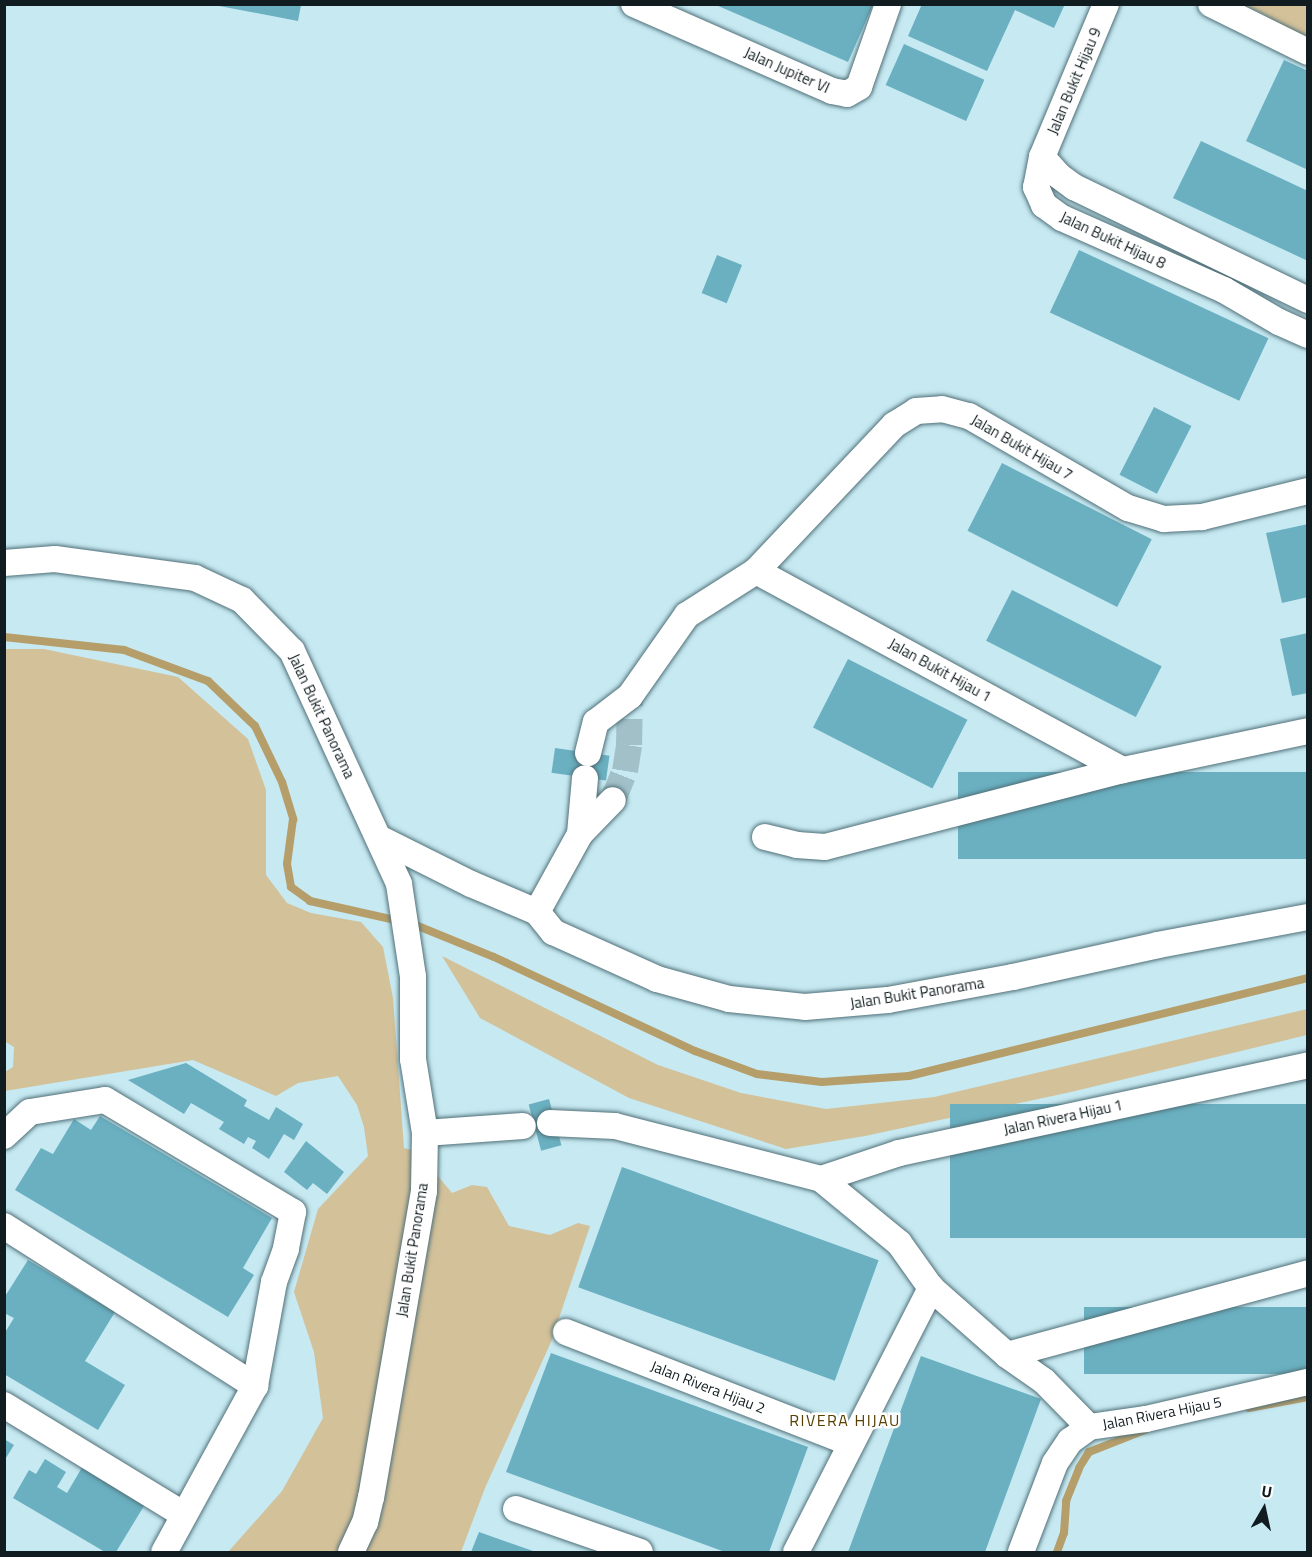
<!DOCTYPE html>
<html>
<head>
<meta charset="utf-8">
<style>
	body { margin:0 }
	#map { position:relative; width:1312px; height:1557px; overflow:hidden; background:#c6e9f2; font-family:"Titillium Web",sans-serif }
	div>[style] { position:absolute }
	[style*='--x'] { left:calc(var(--x)*1px); top:calc(var(--y)*1px); width:calc(var(--w)*1px); rotate:calc(var(--a)*1deg) }
	.green>* { inset:0; background:#d3c19a }
	.stream>* { height:8px; margin:-4px; padding:0 4px; transform-origin:4px; border-radius:4px; background:#b69e6a }
	.building>* { inset:0; background:#6ab0c1; transform-origin:0 0 }
	.minor-tunnel>* { height:26px; margin-top:-13px; transform-origin:0; background:repeating-linear-gradient(90deg,#a2c0c8 0 26px,transparent 0 39px) }
	.roads { filter:drop-shadow(0 0 2px #517078) drop-shadow(0 0 2px #517078) }
	.minor>* { height:26px; margin:-13px; padding:0 13px; transform-origin:13px; border-radius:13px; background:#fff }
	span { translate:-50% -50%; white-space:nowrap; text-align:center; line-height:1.15; -webkit-text-stroke:5px #fff; paint-order:stroke }
	.street-label { font-size:15px; color:#101c1f }
	.neighbourhood-label { font-size:16px; color:#584100; letter-spacing:1.5px }
	.frame { position:absolute; inset:0; border:6px solid #101c1f; pointer-events:none }
	.north { position:absolute; left:1234px; top:1479px; width:60px; height:60px; -webkit-text-stroke:4px #fff; paint-order:stroke; rotate:9deg; font-size:16px; font-weight:700; line-height:24px; text-align:center; color:#101c1f }
	.north::after { content:''; display:block; margin:auto; width:21px; height:27px; background:#101c1f; clip-path:polygon(50% 0,100% 100%,50% 72%,0 100%) }
</style>
</head>
<body>
<div id="map">
	<div class="green">
		<div style="clip-path:polygon(1305px 4px,1307px 6px,1307px 36px,1276px 24px,1265px 15px,1243px 5px)"></div>
		<div style="clip-path:polygon(5px 649px,44px 649px,178px 677px,248px 739px,266px 790px,266px 875px,287px 903px,311px 913px,361px 922px,383px 947px,393px 998px,404px 1148px,418px 1152px,452px 1193px,472px 1185px,487px 1187px,509px 1226px,550px 1235px,578px 1223px,590px 1226px,551px 1342px,485px 1488px,461px 1552px,228px 1552px,282px 1491px,323px 1418px,314px 1352px,294px 1292px,318px 1209px,368px 1156px,364px 1127px,357px 1105px,338px 1076px,298px 1083px,276px 1096px,193px 1060px,5px 1091px,5px 1072px,13px 1067px,14px 1047px,4px 1041px)"></div>
		<div style="clip-path:polygon(442px 956px,658px 1065px,741px 1093px,826px 1109px,934px 1097px,1307px 1009px,1307px 1035px,1071px 1092px,865px 1136px,786px 1149px,629px 1098px,480px 1018px)"></div>
	</div>
	<div class="stream">
		<div style="--x:4;--y:637;--w:121;--a:6.2"></div>
		<div style="--x:124;--y:650;--w:90;--a:20.3"></div>
		<div style="--x:208;--y:681;--w:65;--a:43.8"></div>
		<div style="--x:255;--y:726;--w:62;--a:64.3"></div>
		<div style="--x:282;--y:782;--w:39;--a:73"></div>
		<div style="--x:293;--y:819;--w:45;--a:97.6"></div>
		<div style="--x:287;--y:864;--w:23;--a:80"></div>
		<div style="--x:291;--y:887;--w:24;--a:36"></div>
		<div style="--x:310;--y:901;--w:106;--a:12.6"></div>
		<div style="--x:413;--y:924;--w:87;--a:22.2"></div>
		<div style="--x:494;--y:957;--w:222;--a:25.1"></div>
		<div style="--x:695;--y:1051;--w:66;--a:20.4"></div>
		<div style="--x:757;--y:1074;--w:65;--a:7"></div>
		<div style="--x:822;--y:1082;--w:87;--a:-3.9"></div>
		<div style="--x:909;--y:1076;--w:411;--a:-13.8"></div>
		<div style="--x:1249;--y:1408;--w:60;--a:-10.6"></div>
		<div style="--x:1057;--y:1552;--w:20;--a:-70"></div>
		<div style="--x:1064;--y:1533;--w:32;--a:-86"></div>
		<div style="--x:1066;--y:1501;--w:35;--a:-68"></div>
		<div style="--x:1079;--y:1468;--w:19;--a:-58"></div>
		<div style="--x:1089;--y:1452;--w:60;--a:-21.4"></div>
	</div>
	<div class="building">
		<div style="clip-path:polygon(922px 4px,1065px 4px,1054px 28px,1015px 10px,987px 71px,908px 36px)"></div>
		<div style="clip-path:polygon(214px 5px,301px 5px,298px 21px)"></div>
		<div style="clip-path:polygon(716px 5px,873px 5px,848px 62px)"></div>
		<div style="left:904px;top:44px;width:88px;height:45px;rotate:24deg"></div>
		<div style="clip-path:polygon(1284px 60px,1308px 71px,1308px 170px,1246px 141px)"></div>
		<div style="clip-path:polygon(1201px 141px,1308px 191px,1308px 261px,1173px 198px)"></div>
		<div style="left:1079px;top:250px;width:209px;height:69px;rotate:25deg"></div>
		<div style="left:717px;top:255px;width:27px;height:41px;rotate:22deg"></div>
		<div style="left:1154px;top:407px;width:42px;height:76px;rotate:27deg"></div>
		<div style="left:1002px;top:463px;width:168px;height:76px;rotate:27deg"></div>
		<div style="clip-path:polygon(1308px 524px,1308px 597px,1282px 603px,1266px 533px)"></div>
		<div style="left:1012px;top:590px;width:168px;height:57px;rotate:27deg"></div>
		<div style="clip-path:polygon(1308px 633px,1308px 693px,1292px 696px,1280px 639px)"></div>
		<div style="left:848px;top:659px;width:134px;height:77px;rotate:27deg"></div>
		<div style="left:555px;top:748px;width:55px;height:25px;rotate:8deg"></div>
		<div style="left:1308px;top:772px;width:87px;height:350px;rotate:90deg"></div>
		<div style="clip-path:polygon(186px 1063px,247px 1100px,244px 1106px,269px 1120px,276px 1107px,303px 1124px,294px 1140px,284px 1134px,269px 1159px,252px 1148px,256px 1141px,248px 1137px,244px 1144px,219px 1129px,224px 1122px,191px 1103px,184px 1114px,128px 1080px)"></div>
		<div style="left:549px;top:1099px;width:48px;height:21px;rotate:75deg"></div>
		<div style="left:1308px;top:1104px;width:134px;height:358px;rotate:90deg"></div>
		<div style="clip-path:polygon(100px 1116px,272px 1218px,243px 1268px,254px 1275px,228px 1317px,15px 1190px,41px 1148px,53px 1154px,74px 1119px,91px 1130px)"></div>
		<div style="clip-path:polygon(306px 1141px,344px 1172px,327px 1194px,313px 1183px,307px 1190px,284px 1172px)"></div>
		<div style="left:622px;top:1167px;width:273px;height:128px;rotate:20deg"></div>
		<div style="clip-path:polygon(28px 1260px,115px 1312px,85px 1361px,125px 1385px,98px 1430px,4px 1374px,4px 1334px,14px 1318px,4px 1313px,4px 1298px)"></div>
		<div style="left:1308px;top:1307px;width:67px;height:224px;rotate:90deg"></div>
		<div style="clip-path:polygon(551px 1353px,808px 1447px,769px 1552px,725px 1552px,506px 1472px)"></div>
		<div style="clip-path:polygon(921px 1356px,1041px 1399px,985px 1552px,848px 1552px)"></div>
		<div style="clip-path:polygon(4px 1439px,14px 1445px,4px 1461px)"></div>
		<div style="clip-path:polygon(45px 1459px,66px 1472px,57px 1487px,67px 1493px,84px 1464px,147px 1501px,116px 1552px,105px 1552px,13px 1498px,29px 1470px,36px 1474px)"></div>
		<div style="clip-path:polygon(479px 1532px,536px 1552px,471px 1552px)"></div>
	</div>
	<div class="minor-tunnel">
		<div style="--x:613;--y:800;--w:31;--a:-68"></div>
		<div style="--x:625;--y:771;--w:26;--a:-81"></div>
		<div style="--x:629;--y:745;--w:49;--a:-88.8"></div>
	</div>
	<div class="roads">
		<div class="minor">
			<div style="--x:634;--y:4;--w:216;--a:23.7"></div>
			<div style="--x:832;--y:91;--w:15;--a:11"></div>
			<div style="--x:847;--y:94;--w:14;--a:-30"></div>
			<div style="--x:859;--y:87;--w:88;--a:-70.7"></div>
			<div style="--x:1106;--y:4;--w:166;--a:112.7"></div>
			<div style="--x:1042;--y:157;--w:31;--a:101"></div>
			<div style="--x:1036;--y:187;--w:20;--a:66"></div>
			<div style="--x:1044;--y:205;--w:22;--a:36"></div>
			<div style="--x:1062;--y:218;--w:177;--a:24"></div>
			<div style="--x:1224;--y:290;--w:64;--a:30.2"></div>
			<div style="--x:1279;--y:322;--w:32;--a:24"></div>
			<div style="--x:1211;--y:4;--w:108;--a:26.3"></div>
			<div style="--x:1042;--y:157;--w:25;--a:48"></div>
			<div style="--x:1059;--y:176;--w:19;--a:36"></div>
			<div style="--x:1074;--y:187;--w:260;--a:25.8"></div>
			<div style="--x:4;--y:563;--w:51;--a:-4.5"></div>
			<div style="--x:55;--y:559;--w:141;--a:7.7"></div>
			<div style="--x:195;--y:578;--w:52;--a:25.1"></div>
			<div style="--x:242;--y:600;--w:71;--a:45.6"></div>
			<div style="--x:292;--y:651;--w:256;--a:65.3"></div>
			<div style="--x:399;--y:884;--w:94;--a:81.4"></div>
			<div style="--x:413;--y:977;--w:82;--a:90"></div>
			<div style="--x:413;--y:1059;--w:75;--a:80.8"></div>
			<div style="--x:425;--y:1133;--w:58;--a:91"></div>
			<div style="--x:424;--y:1191;--w:311;--a:99.8"></div>
			<div style="--x:371;--y:1497;--w:26;--a:103"></div>
			<div style="--x:365;--y:1522;--w:33;--a:115"></div>
			<div style="--x:756;--y:571;--w:417;--a:28.5"></div>
			<div style="--x:588;--y:753;--w:32;--a:-76"></div>
			<div style="--x:596;--y:722;--w:43;--a:-37.4"></div>
			<div style="--x:630;--y:696;--w:99;--a:-54.9"></div>
			<div style="--x:687;--y:615;--w:82;--a:-32.5"></div>
			<div style="--x:756;--y:571;--w:201;--a:-46.6"></div>
			<div style="--x:894;--y:425;--w:26;--a:-32"></div>
			<div style="--x:916;--y:411;--w:26;--a:-4"></div>
			<div style="--x:942;--y:409;--w:28;--a:15"></div>
			<div style="--x:969;--y:416;--w:184;--a:30.1"></div>
			<div style="--x:1128;--y:508;--w:38;--a:17"></div>
			<div style="--x:1164;--y:519;--w:38;--a:-3"></div>
			<div style="--x:1202;--y:517;--w:109;--a:-13.8"></div>
			<div style="--x:580;--y:834;--w:56;--a:-84.9"></div>
			<div style="--x:765;--y:837;--w:33;--a:14"></div>
			<div style="--x:797;--y:845;--w:28;--a:4"></div>
			<div style="--x:825;--y:847;--w:308;--a:-14.5"></div>
			<div style="--x:1123;--y:770;--w:189;--a:-11.9"></div>
			<div style="--x:379;--y:838;--w:103;--a:26.6"></div>
			<div style="--x:471;--y:884;--w:72;--a:23"></div>
			<div style="--x:537;--y:912;--w:26;--a:51"></div>
			<div style="--x:553;--y:932;--w:114;--a:24.3"></div>
			<div style="--x:657;--y:979;--w:75;--a:15.5"></div>
			<div style="--x:729;--y:999;--w:76;--a:6"></div>
			<div style="--x:805;--y:1007;--w:83;--a:-4.8"></div>
			<div style="--x:888;--y:1000;--w:127;--a:-10.4"></div>
			<div style="--x:1013;--y:977;--w:148;--a:-12.4"></div>
			<div style="--x:1158;--y:945;--w:153;--a:-10.6"></div>
			<div style="--x:537;--y:912;--w:89;--a:-61.1"></div>
			<div style="--x:580;--y:834;--w:47;--a:-45.9"></div>
			<div style="--x:550;--y:1123;--w:65;--a:2.6"></div>
			<div style="--x:615;--y:1126;--w:213;--a:14.4"></div>
			<div style="--x:821;--y:1179;--w:82;--a:-18.4"></div>
			<div style="--x:899;--y:1153;--w:418;--a:-12.1"></div>
			<div style="--x:425;--y:1133;--w:98;--a:-4.1"></div>
			<div style="--x:4;--y:1136;--w:35;--a:-43"></div>
			<div style="--x:30;--y:1112;--w:76;--a:-9.1"></div>
			<div style="--x:105;--y:1100;--w:219;--a:30.8"></div>
			<div style="--x:293;--y:1212;--w:38;--a:101"></div>
			<div style="--x:286;--y:1249;--w:35;--a:110"></div>
			<div style="--x:274;--y:1282;--w:106;--a:100.4"></div>
			<div style="--x:255;--y:1386;--w:189;--a:118.7"></div>
			<div style="--x:821;--y:1179;--w:101;--a:39.4"></div>
			<div style="--x:899;--y:1243;--w:55;--a:54.6"></div>
			<div style="--x:931;--y:1288;--w:101;--a:41.4"></div>
			<div style="--x:1007;--y:1355;--w:45;--a:35.1"></div>
			<div style="--x:1044;--y:1381;--w:64;--a:45.6"></div>
			<div style="--x:4;--y:1226;--w:298;--a:32.5"></div>
			<div style="--x:566;--y:1332;--w:305;--a:21.3"></div>
			<div style="--x:1007;--y:1355;--w:312;--a:-15.2"></div>
			<div style="--x:4;--y:1405;--w:211;--a:31.4"></div>
			<div style="--x:516;--y:1509;--w:131;--a:19.1"></div>
			<div style="--x:796;--y:1552;--w:297;--a:-62.9"></div>
			<div style="--x:1021;--y:1552;--w:95;--a:-69.1"></div>
			<div style="--x:1055;--y:1463;--w:27;--a:-56"></div>
			<div style="--x:1070;--y:1441;--w:24;--a:-36"></div>
			<div style="--x:1089;--y:1427;--w:58;--a:-8"></div>
			<div style="--x:1146;--y:1419;--w:166;--a:-12.9"></div>
		</div>
	</div>
	<div class="street-label">
		<span style="left:787px;top:70px;rotate:24deg">Jalan Jupiter VI</span>
		<span style="left:1074px;top:81px;rotate:-67deg">Jalan Bukit Hijau 9</span>
		<span style="left:1113px;top:240px;rotate:25deg">Jalan Bukit Hijau 8</span>
		<span style="left:1022px;top:447px;rotate:30deg">Jalan Bukit Hijau 7</span>
		<span style="left:940px;top:670px;rotate:29deg">Jalan Bukit Hijau 1</span>
		<span style="left:322px;top:716px;rotate:65deg">Jalan Bukit Panorama</span>
		<span style="left:917px;top:993px;rotate:-9deg">Jalan Bukit Panorama</span>
		<span style="left:1063px;top:1117px;rotate:-12deg">Jalan Rivera Hijau 1</span>
		<span style="left:412px;top:1250px;rotate:-81deg">Jalan Bukit Panorama</span>
		<span style="left:708px;top:1387px;rotate:21deg">Jalan Rivera Hijau 2</span>
		<span style="left:1162px;top:1413px;rotate:-11deg">Jalan Rivera Hijau 5</span>
	</div>
	<div class="neighbourhood-label">
		<span style="left:845px;top:1420px">RIVERA HIJAU</span>
	</div>
	<div class="frame"></div>
	<div class="north">U</div>
</div>
</body>
</html>
